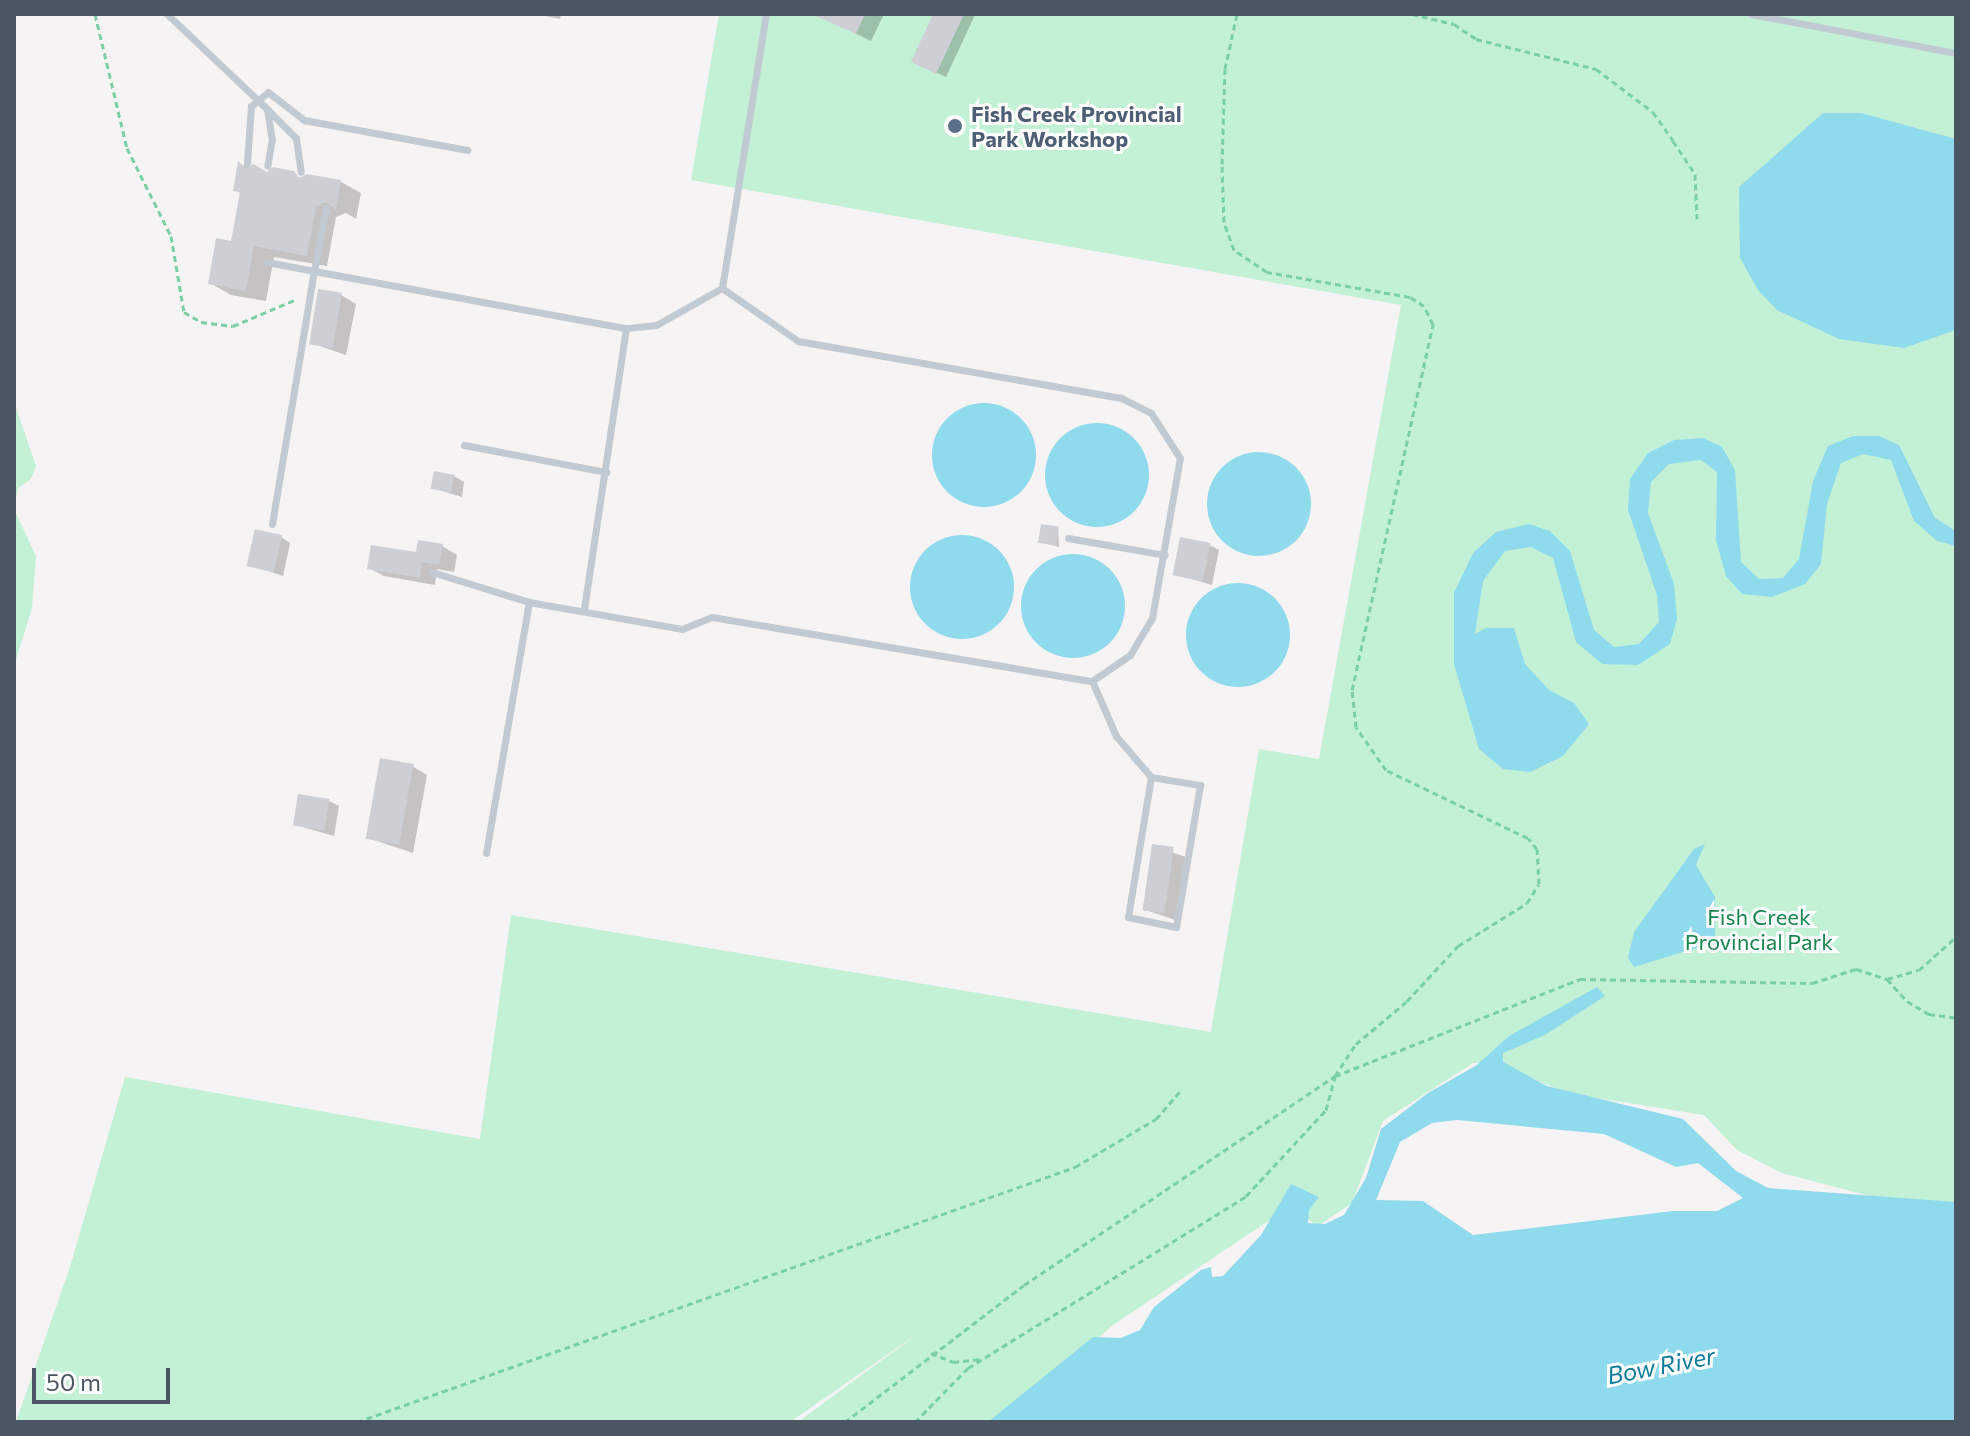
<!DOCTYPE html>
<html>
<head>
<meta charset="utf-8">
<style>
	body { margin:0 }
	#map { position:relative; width:1970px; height:1436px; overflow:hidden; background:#f5f3f3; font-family:Commissioner,sans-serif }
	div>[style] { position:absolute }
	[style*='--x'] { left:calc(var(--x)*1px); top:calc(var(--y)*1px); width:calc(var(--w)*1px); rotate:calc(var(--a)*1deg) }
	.green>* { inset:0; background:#c3f1d5 }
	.water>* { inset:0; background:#90daee }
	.round { border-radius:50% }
	.shadow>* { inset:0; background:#0003 }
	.building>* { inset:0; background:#cdcfd5; transform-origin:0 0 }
	.path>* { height:3px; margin-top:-1.5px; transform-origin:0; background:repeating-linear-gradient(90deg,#7ad0a6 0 6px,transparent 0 10px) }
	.lane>* { height:7px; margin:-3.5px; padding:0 3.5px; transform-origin:3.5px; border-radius:3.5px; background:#c1cad2 }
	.dots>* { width:22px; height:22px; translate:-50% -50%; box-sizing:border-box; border:4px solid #fff; border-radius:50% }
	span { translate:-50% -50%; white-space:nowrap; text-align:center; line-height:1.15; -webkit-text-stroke:6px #fff; paint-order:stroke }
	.service-label { font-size:22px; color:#4e5e75; font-weight:700 }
	.left { translate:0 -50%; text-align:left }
	.park-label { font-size:22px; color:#17864f }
	.water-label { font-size:24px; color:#0c7c9b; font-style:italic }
	.frame { position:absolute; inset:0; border:16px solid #4a5661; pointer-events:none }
	.scale { position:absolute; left:32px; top:1368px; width:138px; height:36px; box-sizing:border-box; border:4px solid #4a5661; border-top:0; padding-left:10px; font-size:24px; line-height:28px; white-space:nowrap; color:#4a5661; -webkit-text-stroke:6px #fff; paint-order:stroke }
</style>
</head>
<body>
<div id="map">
	<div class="green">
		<div style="clip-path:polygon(719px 14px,1956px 14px,1956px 1205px,1881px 1199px,1782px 1173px,1737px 1150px,1704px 1115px,1566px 1093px,1500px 1064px,1473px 1063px,1383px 1121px,1352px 1203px,1318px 1226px,1289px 1207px,1113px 1325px,1003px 1422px,798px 1422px,920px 1332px,790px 1422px,16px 1422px,70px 1267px,125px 1077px,480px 1139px,511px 915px,1211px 1032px,1259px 749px,1319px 759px,1401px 305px,691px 180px)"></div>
		<div style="clip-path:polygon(14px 402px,36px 466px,31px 479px,18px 488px,14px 509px,36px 556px,32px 608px,14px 666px)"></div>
	</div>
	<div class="water">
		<div style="clip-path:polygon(1823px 113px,1861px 113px,1956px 139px,1956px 330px,1904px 348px,1839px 339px,1777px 310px,1758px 290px,1740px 258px,1739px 187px)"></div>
		<div class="round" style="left:932px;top:403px;width:104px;height:104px"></div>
		<div class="round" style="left:1045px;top:423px;width:104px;height:104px"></div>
		<div style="clip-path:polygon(1853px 436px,1879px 436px,1899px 445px,1935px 518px,1956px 531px,1956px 546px,1937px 541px,1914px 521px,1891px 460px,1863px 454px,1841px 463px,1827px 504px,1821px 564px,1805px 584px,1772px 597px,1742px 594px,1726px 576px,1716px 540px,1717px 472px,1701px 460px,1669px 464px,1651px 482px,1648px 513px,1674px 584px,1677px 619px,1670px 644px,1638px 665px,1602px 664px,1576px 642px,1553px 558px,1531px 547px,1505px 551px,1483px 581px,1475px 634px,1486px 628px,1514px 628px,1525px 664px,1549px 690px,1574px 703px,1589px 724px,1563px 756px,1530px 772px,1503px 769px,1479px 749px,1454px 664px,1454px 593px,1473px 553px,1496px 532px,1529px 524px,1550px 531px,1570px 551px,1594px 630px,1614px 647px,1639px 644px,1659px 622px,1657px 595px,1628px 510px,1630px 479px,1648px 453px,1674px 440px,1703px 438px,1722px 447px,1735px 470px,1741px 562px,1759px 579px,1783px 578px,1799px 559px,1813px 481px,1828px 446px)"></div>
		<div class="round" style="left:1207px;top:452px;width:104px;height:104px"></div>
		<div class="round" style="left:910px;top:535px;width:104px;height:104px"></div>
		<div class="round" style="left:1021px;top:554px;width:104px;height:104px"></div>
		<div class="round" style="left:1186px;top:583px;width:104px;height:104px"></div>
		<div style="clip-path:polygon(1705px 844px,1696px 865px,1715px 897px,1715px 936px,1706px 945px,1634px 967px,1628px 958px,1634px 932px,1694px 849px)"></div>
		<div style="clip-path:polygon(evenodd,1597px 987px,1605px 996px,1545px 1035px,1503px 1053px,1503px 1062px,1547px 1086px,1683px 1119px,1736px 1171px,1768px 1188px,1956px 1202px,1956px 1422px,988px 1422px,1093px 1337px,1121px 1338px,1140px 1330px,1154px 1307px,1201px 1270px,1211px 1267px,1212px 1277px,1223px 1276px,1261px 1235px,1291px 1184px,1319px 1197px,1309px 1210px,1308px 1223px,1325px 1224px,1344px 1215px,1366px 1178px,1381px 1129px,1428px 1093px,1477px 1065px,1509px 1036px,1597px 987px,1457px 1120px,1604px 1134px,1676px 1167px,1698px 1163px,1743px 1198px,1717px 1211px,1673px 1211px,1473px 1235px,1423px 1201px,1376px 1200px,1400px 1142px,1432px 1123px,1457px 1120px)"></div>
	</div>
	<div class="shadow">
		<div style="clip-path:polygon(536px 14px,561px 14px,560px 19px)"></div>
		<div style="clip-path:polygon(825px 14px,884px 14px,871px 41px,824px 18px)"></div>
		<div style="clip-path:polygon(935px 14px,983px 14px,975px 15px,946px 77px,923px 66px)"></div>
		<div style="clip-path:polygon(240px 164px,267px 174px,341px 182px,361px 193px,356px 219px,346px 213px,336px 217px,327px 266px,274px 257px,266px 301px,231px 295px,210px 283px,233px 244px,242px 194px,235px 190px)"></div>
		<div style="clip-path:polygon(341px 295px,356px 304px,346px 355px,311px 343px)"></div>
		<div style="clip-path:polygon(454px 476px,464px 482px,462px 497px,432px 488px)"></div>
		<div style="clip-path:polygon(1058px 529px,1059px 547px,1040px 542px)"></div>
		<div style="clip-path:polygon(281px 537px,290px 543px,283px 576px,249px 565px)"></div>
		<div style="clip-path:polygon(1209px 545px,1219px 550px,1212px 585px,1175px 574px)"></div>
		<div style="clip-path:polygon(442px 546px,457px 555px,454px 572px,437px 569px,435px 585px,384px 576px,369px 568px)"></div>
		<div style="clip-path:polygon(412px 766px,427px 775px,413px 853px,368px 838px)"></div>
		<div style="clip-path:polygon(329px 801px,339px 806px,334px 836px,295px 825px)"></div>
		<div style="clip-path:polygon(1153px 846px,1189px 858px,1178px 921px,1143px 909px)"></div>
	</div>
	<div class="building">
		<div style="clip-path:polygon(811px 14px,865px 14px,856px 34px)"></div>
		<div style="clip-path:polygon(933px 14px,964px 14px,936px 74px,911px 62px)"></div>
		<div style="clip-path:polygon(238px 161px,246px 169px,253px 164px,267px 172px,273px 167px,294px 171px,299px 178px,307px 174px,341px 180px,336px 210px,326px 202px,316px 206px,307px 256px,254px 246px,246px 291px,208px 284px,216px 238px,231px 241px,240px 192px,233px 191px)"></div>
		<div style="left:318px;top:289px;width:24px;height:56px;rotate:9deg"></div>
		<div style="left:434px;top:471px;width:21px;height:18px;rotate:11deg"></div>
		<div style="left:1041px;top:524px;width:18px;height:19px;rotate:9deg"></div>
		<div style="left:255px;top:529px;width:28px;height:38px;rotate:13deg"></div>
		<div style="left:1180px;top:537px;width:31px;height:39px;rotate:11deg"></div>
		<div style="clip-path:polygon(418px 540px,443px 544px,439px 565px,422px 562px,420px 578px,367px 569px,371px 545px,416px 552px)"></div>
		<div style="left:380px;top:758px;width:34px;height:82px;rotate:10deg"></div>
		<div style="left:298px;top:794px;width:32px;height:32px;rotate:9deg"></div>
		<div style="left:1152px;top:844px;width:22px;height:67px;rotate:8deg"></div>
	</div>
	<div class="path">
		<div style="--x:95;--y:14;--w:138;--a:76.6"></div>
		<div style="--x:127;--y:148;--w:98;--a:63.4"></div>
		<div style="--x:171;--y:236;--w:77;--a:80.3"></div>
		<div style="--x:184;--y:312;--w:20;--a:30"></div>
		<div style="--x:201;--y:322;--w:32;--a:7"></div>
		<div style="--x:233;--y:326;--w:69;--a:-22.9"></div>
		<div style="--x:1412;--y:14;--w:43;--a:13.4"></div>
		<div style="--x:1454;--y:24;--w:27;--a:34"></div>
		<div style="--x:1476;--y:39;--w:124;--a:14"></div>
		<div style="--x:1596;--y:69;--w:71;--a:37"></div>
		<div style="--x:1653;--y:112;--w:35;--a:55"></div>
		<div style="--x:1673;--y:141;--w:40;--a:56"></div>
		<div style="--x:1695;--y:174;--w:45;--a:87.5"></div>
		<div style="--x:1887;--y:979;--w:30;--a:48"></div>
		<div style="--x:1907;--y:1001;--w:26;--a:31"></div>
		<div style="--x:1929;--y:1014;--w:27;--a:8"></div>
		<div style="--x:931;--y:1353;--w:24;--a:22"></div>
		<div style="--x:953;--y:1362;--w:28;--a:-6"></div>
		<div style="--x:357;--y:1422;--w:762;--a:-19.55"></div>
		<div style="--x:1075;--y:1167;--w:94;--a:-30.7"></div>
		<div style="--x:1156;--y:1119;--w:40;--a:-49"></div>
		<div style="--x:845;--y:1422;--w:225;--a:-37.4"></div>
		<div style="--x:1024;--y:1285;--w:375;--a:-33.9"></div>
		<div style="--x:1335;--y:1076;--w:264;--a:-21.6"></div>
		<div style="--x:1580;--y:979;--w:232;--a:1"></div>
		<div style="--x:1812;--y:983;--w:46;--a:-17.7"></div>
		<div style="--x:1856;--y:969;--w:33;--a:18"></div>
		<div style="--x:1887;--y:979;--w:33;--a:-16"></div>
		<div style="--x:1919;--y:970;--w:50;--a:-41.7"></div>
		<div style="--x:915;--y:1422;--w:76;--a:-45.5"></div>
		<div style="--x:968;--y:1368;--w:327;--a:-31.7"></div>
		<div style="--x:1246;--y:1196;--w:117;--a:-47.1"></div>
		<div style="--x:1326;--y:1110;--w:35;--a:-75"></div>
		<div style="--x:1335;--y:1076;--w:38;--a:-57"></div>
		<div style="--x:1356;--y:1044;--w:67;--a:-40.1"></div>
		<div style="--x:1407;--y:1001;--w:75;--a:-47.2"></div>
		<div style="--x:1458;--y:946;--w:81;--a:-31.9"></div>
		<div style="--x:1527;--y:903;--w:22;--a:-58"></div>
		<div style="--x:1539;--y:884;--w:35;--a:-93"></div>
		<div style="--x:1537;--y:849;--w:14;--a:-129"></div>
		<div style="--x:1528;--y:838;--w:157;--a:-154.4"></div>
		<div style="--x:1386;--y:770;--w:52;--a:-124.9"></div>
		<div style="--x:1356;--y:727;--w:37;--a:-96"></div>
		<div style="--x:1352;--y:690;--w:375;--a:-77.5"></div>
		<div style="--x:1433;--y:324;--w:20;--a:-117"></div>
		<div style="--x:1424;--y:306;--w:17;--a:-147"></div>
		<div style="--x:1410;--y:297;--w:145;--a:-170.1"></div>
		<div style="--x:1267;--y:272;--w:40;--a:-146"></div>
		<div style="--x:1234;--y:250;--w:30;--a:-110"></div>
		<div style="--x:1224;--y:222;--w:58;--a:-92"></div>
		<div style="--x:1222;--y:164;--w:95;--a:-88.2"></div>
		<div style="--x:1225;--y:69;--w:56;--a:-77.7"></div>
	</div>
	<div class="lane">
		<div style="--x:167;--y:14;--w:138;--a:43.5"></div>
		<div style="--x:267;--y:109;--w:30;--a:81"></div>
		<div style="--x:272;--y:139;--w:27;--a:100"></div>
		<div style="--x:1751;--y:14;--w:209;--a:10.8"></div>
		<div style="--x:267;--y:109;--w:41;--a:45"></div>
		<div style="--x:296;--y:138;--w:34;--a:82"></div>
		<div style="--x:247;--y:163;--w:57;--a:-86"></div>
		<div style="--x:251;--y:106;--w:22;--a:-39"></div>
		<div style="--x:268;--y:92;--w:46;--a:37.9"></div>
		<div style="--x:304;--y:120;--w:166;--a:10.4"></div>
		<div style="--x:267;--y:262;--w:48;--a:10.8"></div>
		<div style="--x:314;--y:271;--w:64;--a:-79.2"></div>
		<div style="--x:722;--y:288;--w:278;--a:-80.9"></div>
		<div style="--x:464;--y:445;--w:145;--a:10.8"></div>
		<div style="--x:272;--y:524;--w:256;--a:-80.6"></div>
		<div style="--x:314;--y:271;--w:317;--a:10.4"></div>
		<div style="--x:1068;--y:538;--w:98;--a:9.9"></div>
		<div style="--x:432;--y:572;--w:102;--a:17.2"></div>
		<div style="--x:529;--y:602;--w:155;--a:10"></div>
		<div style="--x:682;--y:629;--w:32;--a:-22"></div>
		<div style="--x:712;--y:617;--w:385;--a:9.6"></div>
		<div style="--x:1092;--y:681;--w:46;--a:-34.4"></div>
		<div style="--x:1130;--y:655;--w:43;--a:-59.3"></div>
		<div style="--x:1152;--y:618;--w:162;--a:-80.1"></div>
		<div style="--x:1180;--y:458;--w:54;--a:-122.8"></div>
		<div style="--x:1151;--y:413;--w:34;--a:-153"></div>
		<div style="--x:1121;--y:398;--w:328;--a:-170"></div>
		<div style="--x:798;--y:341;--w:93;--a:-145.1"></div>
		<div style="--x:722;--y:288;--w:76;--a:150.7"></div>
		<div style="--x:656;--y:325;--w:30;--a:174"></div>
		<div style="--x:626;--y:328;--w:285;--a:98.5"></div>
		<div style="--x:1092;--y:681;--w:60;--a:66.4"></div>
		<div style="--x:1116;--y:736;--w:54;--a:49.5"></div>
		<div style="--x:1151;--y:777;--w:50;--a:9.3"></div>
		<div style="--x:1200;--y:785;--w:144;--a:99.6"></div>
		<div style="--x:1176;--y:927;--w:49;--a:-168.2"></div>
		<div style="--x:1128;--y:917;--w:142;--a:-80.7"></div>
		<div style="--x:486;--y:853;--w:255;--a:-80.3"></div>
	</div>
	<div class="dots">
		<div style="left:955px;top:126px;background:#5c6f8a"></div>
	</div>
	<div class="service-label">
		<span class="left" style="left:971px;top:126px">Fish Creek Provincial<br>Park Workshop</span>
	</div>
	<div class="park-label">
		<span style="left:1759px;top:929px">Fish Creek<br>Provincial Park</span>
	</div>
	<div class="water-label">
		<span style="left:1661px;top:1365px;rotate:-11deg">Bow River</span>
	</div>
	<div class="frame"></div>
	<div class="scale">50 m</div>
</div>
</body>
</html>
